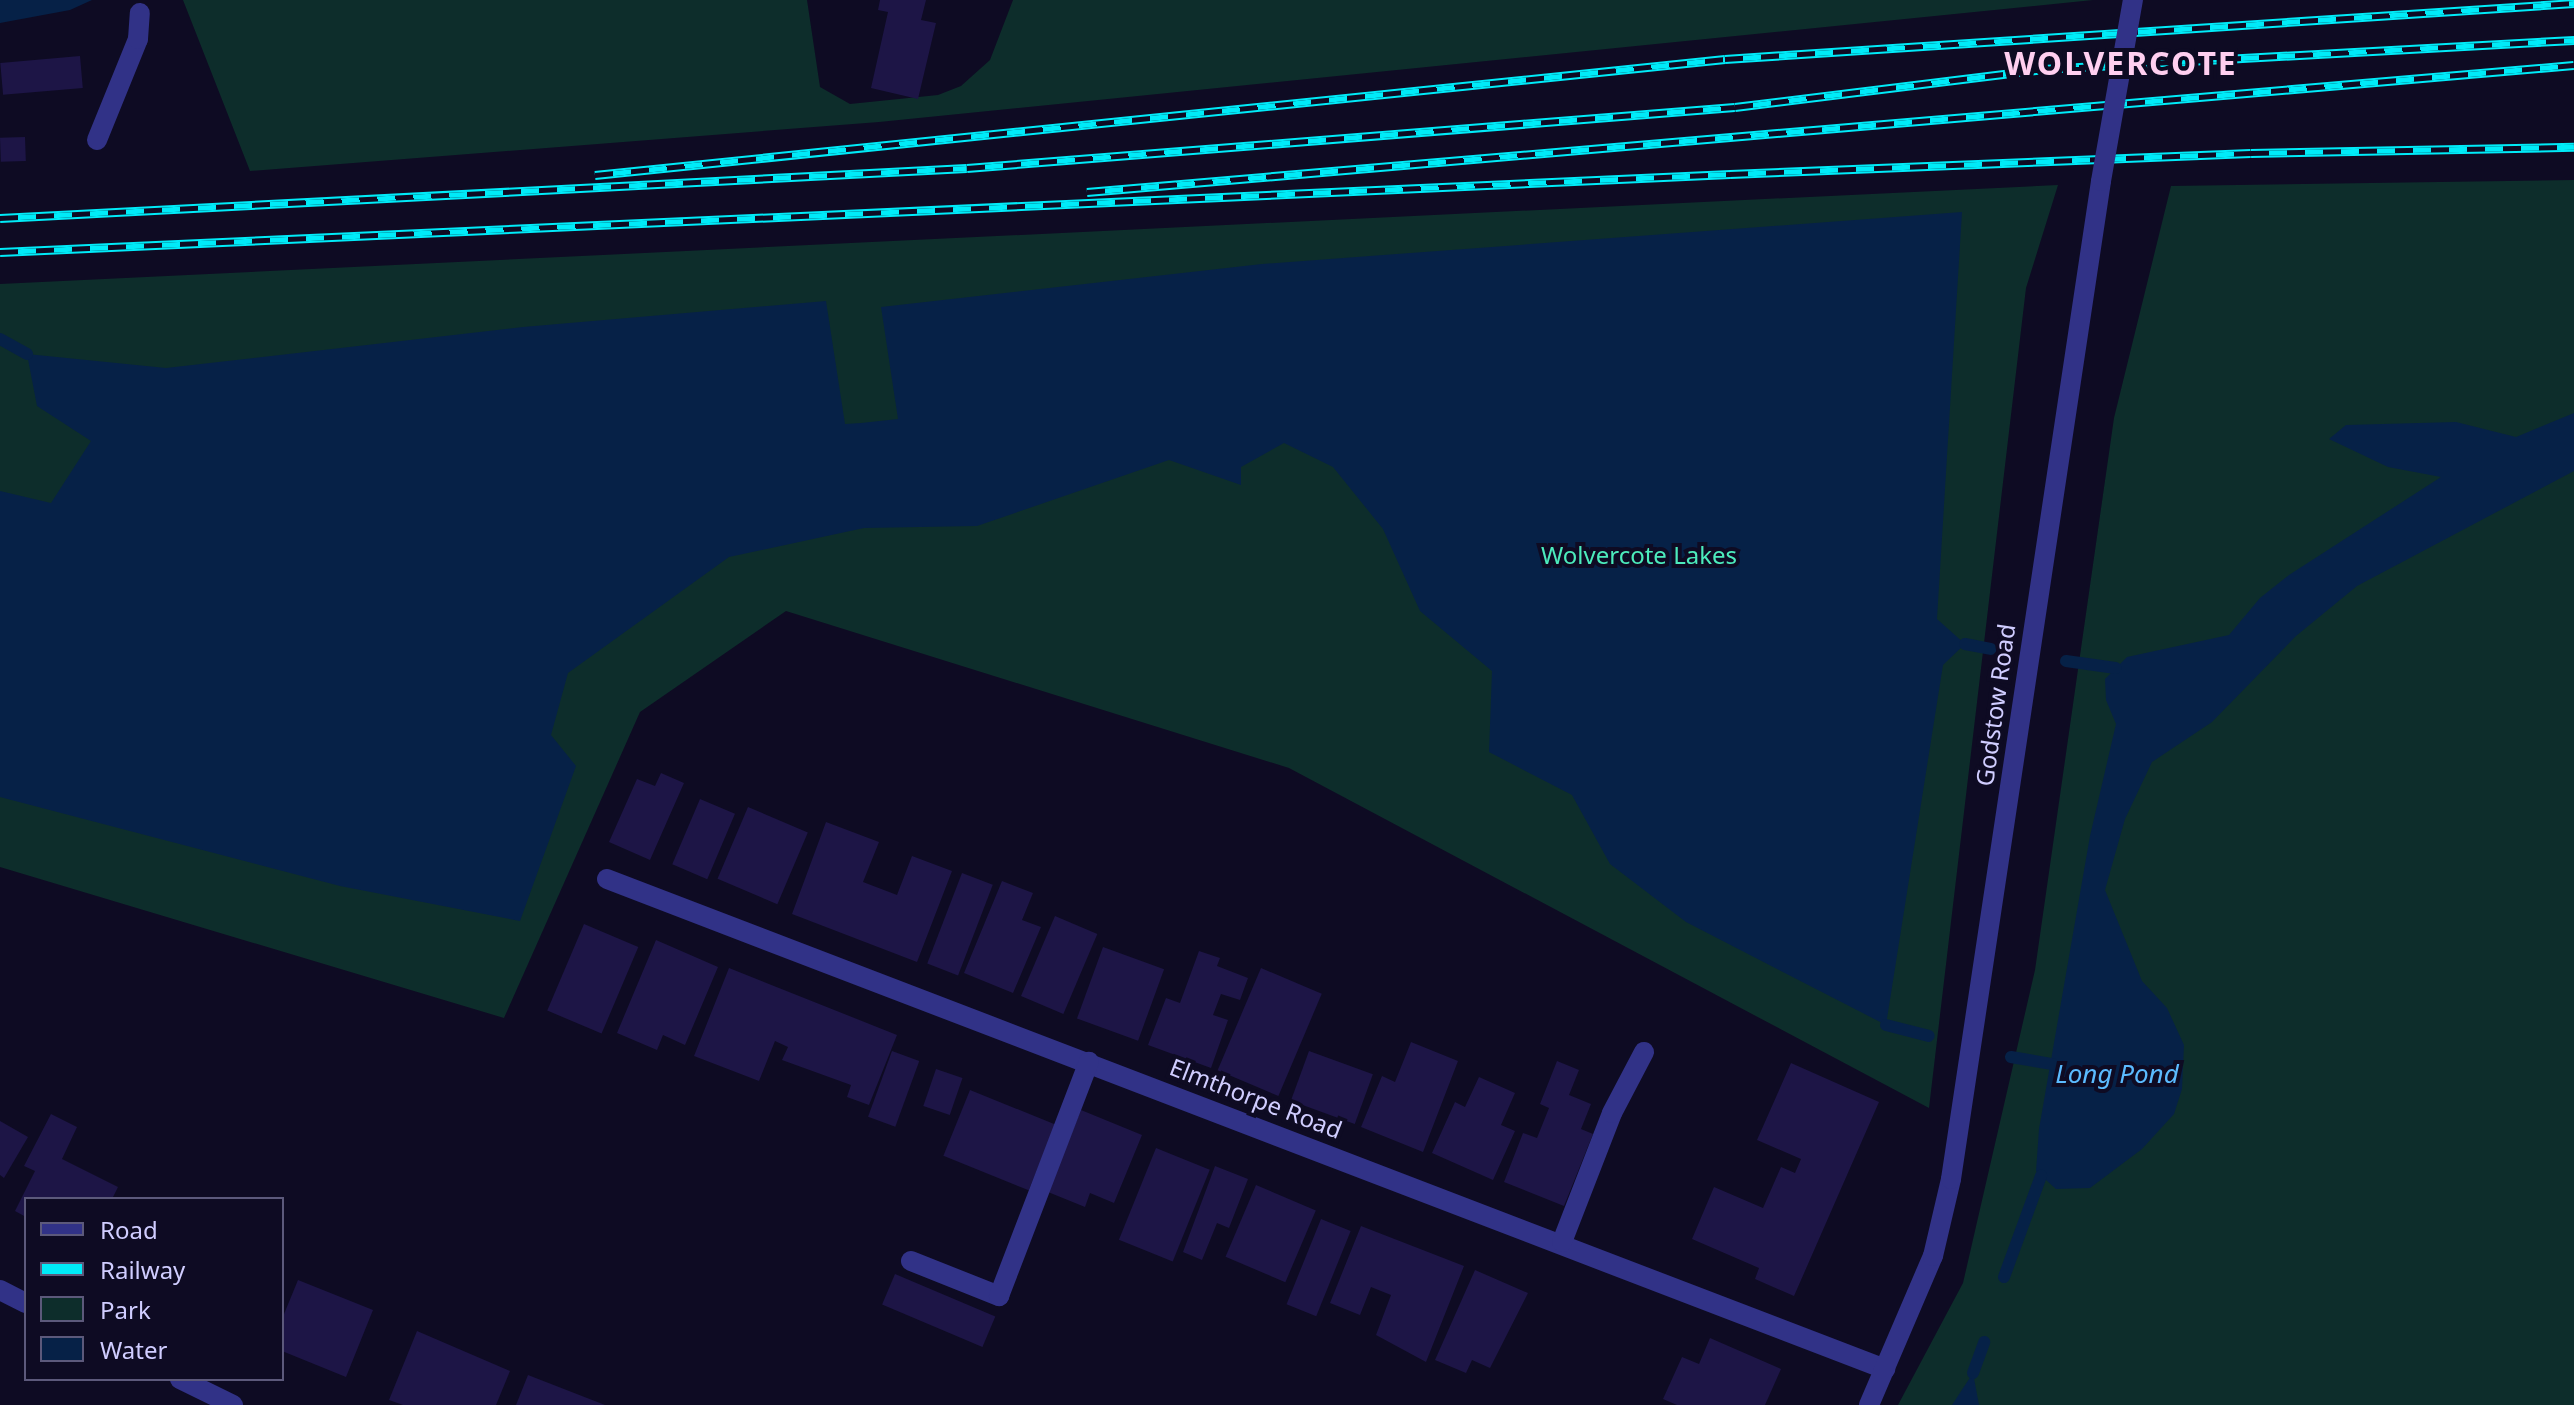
<!DOCTYPE html>
<html>
<head>
<meta charset="utf-8">
<style>
	body { margin:0 }
	#map { position:relative; width:2574px; height:1405px; overflow:hidden; background:#0e0b23; font-family:"Noto Sans",sans-serif }
	div>[style] { position:absolute }
	[style*='--x'] { left:calc(var(--x)*1px); top:calc(var(--y)*1px); width:calc(var(--w)*1px); rotate:calc(var(--a)*1deg) }
	.green>* { inset:0; background:#0d2d2b }
	.water>* { inset:0; background:#062147 }
	.stream>* { height:12px; margin:-6px; padding:0 6px; transform-origin:6px; border-radius:6px; background:#062147 }
	.building>* { inset:0; background:#1d1546; transform-origin:0 0 }
	.minor>* { height:20px; margin:-10px; padding:0 10px; transform-origin:10px; border-radius:10px; background:#313287 }
	.rail>* { height:9px; margin-top:-4.5px; transform-origin:0; background:repeating-linear-gradient(90deg,#0e0b23 0 18px,#00ebf8 0 36px); box-sizing:border-box; border-block:2px solid #00ebf8 }
	.minor-bridge>* { height:20px; margin:-10px; padding:0 10px; transform-origin:10px; border-radius:10px; background:#313287 }
	span { translate:-50% -50%; white-space:nowrap; text-align:center; line-height:1.15; -webkit-text-stroke:8px #0e0b23; paint-order:stroke }
	.park-label { font-size:24px; color:#4cebbc }
	.street-label { font-size:24px; color:#d0cdff }
	.water-label { font-size:26px; color:#5bbbff; font-style:italic }
	.district-label { font-size:32px; color:#ffcff0; font-weight:700; letter-spacing:2px }
	.legend { position:absolute; left:24px; top:1197px; width:260px; height:184px; box-sizing:border-box; background:#0e0b23; border:2px solid #5c597b; margin:0; padding:10px 14px; list-style:none; font-size:24px; color:#d0cdff }
	.legend li { display:flex; align-items:center; gap:16px; height:40px }
	.legend b { width:40px; border:2px solid #5c597b }
</style>
</head>
<body>
<div id="map">
	<div class="green">
		<div style="clip-path:polygon(183px 0,807px 0,820px 87px,850px 104px,938px 95px,961px 86px,990px 60px,1013px 0,2093px 0,879px 122px,250px 171px)"></div>
		<div style="clip-path:polygon(2574px 180px,2574px 1405px,1898px 1405px,1963px 1283px,2035px 970px,2114px 418px,2171px 186px)"></div>
		<div style="clip-path:polygon(2058px 185px,2026px 288px,1929px 1108px,1289px 768px,786px 611px,640px 712px,504px 1018px,0 867px,0 284px)"></div>
	</div>
	<div class="water">
		<div style="clip-path:polygon(0 0,92px 0,70px 10px,0 23px)"></div>
		<div style="clip-path:polygon(1962px 212px,1937px 619px,1965px 644px,1943px 665px,1886px 1025px,1686px 922px,1610px 864px,1572px 795px,1489px 752px,1492px 671px,1420px 611px,1383px 529px,1333px 467px,1284px 443px,1241px 467px,1241px 485px,1169px 460px,977px 526px,864px 528px,729px 557px,568px 673px,551px 735px,576px 766px,520px 921px,340px 886px,0 797px,0 491px,51px 503px,91px 441px,37px 406px,27px 354px,166px 368px,523px 327px,826px 301px,845px 424px,861px 423px,898px 419px,881px 307px,1262px 264px)"></div>
		<div style="clip-path:polygon(2574px 413px,2574px 471px,2357px 586px,2296px 636px,2212px 722px,2152px 762px,2125px 819px,2105px 890px,2142px 981px,2167px 1008px,2184px 1045px,2182px 1089px,2174px 1114px,2142px 1149px,2090px 1188px,2056px 1189px,2036px 1171px,2039px 1129px,2090px 836px,2116px 724px,2106px 700px,2105px 679px,2127px 657px,2229px 635px,2260px 598px,2289px 575px,2441px 477px,2388px 467px,2329px 439px,2346px 425px,2456px 422px,2516px 437px)"></div>
		<div style="clip-path:polygon(1973px 1373px,1979px 1405px,1952px 1405px)"></div>
	</div>
	<div class="stream">
		<div style="--x:0;--y:339;--w:31;--a:29"></div>
		<div style="--x:1965;--y:644;--w:26;--a:11"></div>
		<div style="--x:2066;--y:661;--w:50;--a:8"></div>
		<div style="--x:1886;--y:1025;--w:44;--a:14.3"></div>
		<div style="--x:2011;--y:1057;--w:42;--a:9.7"></div>
		<div style="--x:2004;--y:1277;--w:108;--a:-69.9"></div>
		<div style="--x:1973;--y:1373;--w:33;--a:-70"></div>
	</div>
	<div class="building">
		<div style="clip-path:polygon(880px 0,926px 0,921px 20px,936px 23px,918px 99px,871px 88px,888px 12px,878px 10px)"></div>
		<div style="left:80px;top:56px;width:32px;height:80px;rotate:85deg"></div>
		<div style="left:25px;top:137px;width:24px;height:25px;rotate:88deg"></div>
		<div style="clip-path:polygon(661px 773px,684px 783px,650px 860px,609px 842px,637px 779px,655px 786px)"></div>
		<div style="left:700px;top:799px;width:38px;height:71px;rotate:23deg"></div>
		<div style="left:748px;top:807px;width:65px;height:78px;rotate:23deg"></div>
		<div style="clip-path:polygon(826px 822px,879px 842px,863px 882px,897px 895px,912px 856px,952px 871px,917px 962px,792px 914px)"></div>
		<div style="left:962px;top:873px;width:33px;height:97px;rotate:21deg"></div>
		<div style="clip-path:polygon(1002px 881px,1033px 893px,1022px 920px,1041px 927px,1013px 993px,964px 973px)"></div>
		<div style="left:1055px;top:916px;width:46px;height:87px;rotate:23deg"></div>
		<div style="left:584px;top:924px;width:59px;height:94px;rotate:23deg"></div>
		<div style="clip-path:polygon(656px 940px,718px 967px,685px 1045px,663px 1035px,657px 1050px,617px 1033px)"></div>
		<div style="left:1103px;top:947px;width:65px;height:76px;rotate:20deg"></div>
		<div style="clip-path:polygon(1199px 951px,1220px 958px,1217px 966px,1248px 978px,1240px 1000px,1221px 994px,1213px 1015px,1228px 1020px,1211px 1068px,1148px 1045px,1166px 998px,1180px 1003px)"></div>
		<div style="clip-path:polygon(729px 968px,897px 1035px,869px 1105px,847px 1097px,851px 1085px,782px 1060px,788px 1047px,775px 1041px,759px 1081px,694px 1056px)"></div>
		<div style="left:1261px;top:968px;width:66px;height:111px;rotate:23deg"></div>
		<div style="clip-path:polygon(1411px 1042px,1458px 1061px,1423px 1152px,1361px 1127px,1382px 1076px,1395px 1082px)"></div>
		<div style="left:892px;top:1051px;width:29px;height:70px;rotate:20deg"></div>
		<div style="left:1309px;top:1051px;width:68px;height:53px;rotate:20deg"></div>
		<div style="clip-path:polygon(1557px 1061px,1579px 1070px,1569px 1095px,1591px 1104px,1581px 1129px,1593px 1134px,1564px 1206px,1504px 1182px,1523px 1133px,1537px 1138px,1549px 1108px,1540px 1104px)"></div>
		<div style="clip-path:polygon(1791px 1063px,1879px 1102px,1794px 1296px,1755px 1279px,1759px 1268px,1692px 1239px,1714px 1187px,1763px 1208px,1781px 1167px,1795px 1173px,1801px 1159px,1757px 1140px)"></div>
		<div style="left:936px;top:1069px;width:28px;height:39px;rotate:19deg"></div>
		<div style="clip-path:polygon(1479px 1077px,1515px 1093px,1501px 1125px,1515px 1131px,1493px 1180px,1432px 1153px,1455px 1102px,1465px 1107px)"></div>
		<div style="left:970px;top:1090px;width:92px;height:71px;rotate:22deg"></div>
		<div style="clip-path:polygon(1081px 1110px,1142px 1135px,1114px 1203px,1090px 1193px,1085px 1207px,1048px 1192px)"></div>
		<div style="clip-path:polygon(51px 1114px,77px 1127px,62px 1159px,118px 1187px,112px 1199px,26px 1199px,26px 1217px,15px 1211px,35px 1171px,24px 1166px)"></div>
		<div style="clip-path:polygon(0 1121px,28px 1137px,4px 1178px,0 1175px)"></div>
		<div style="left:1156px;top:1148px;width:58px;height:99px;rotate:22deg"></div>
		<div style="clip-path:polygon(1215px 1166px,1248px 1179px,1229px 1228px,1217px 1223px,1202px 1260px,1183px 1252px)"></div>
		<div style="left:1256px;top:1185px;width:65px;height:78px;rotate:23deg"></div>
		<div style="left:1321px;top:1219px;width:32px;height:92px;rotate:22deg"></div>
		<div style="clip-path:polygon(1361px 1226px,1464px 1266px,1426px 1362px,1376px 1335px,1391px 1295px,1371px 1287px,1360px 1315px,1330px 1303px)"></div>
		<div style="clip-path:polygon(1475px 1270px,1528px 1293px,1490px 1368px,1472px 1360px,1466px 1373px,1435px 1360px)"></div>
		<div style="left:895px;top:1274px;width:109px;height:33px;rotate:23deg"></div>
		<div style="clip-path:polygon(298px 1280px,373px 1310px,346px 1377px,282px 1351px,282px 1319px)"></div>
		<div style="clip-path:polygon(417px 1331px,510px 1371px,496px 1405px,403px 1405px,389px 1400px)"></div>
		<div style="clip-path:polygon(1710px 1338px,1781px 1369px,1765px 1405px,1677px 1405px,1663px 1399px,1682px 1357px,1699px 1364px)"></div>
		<div style="clip-path:polygon(528px 1375px,605px 1405px,516px 1405px)"></div>
	</div>
	<div class="minor">
		<div style="--x:97;--y:140;--w:109;--a:-67.9"></div>
		<div style="--x:138;--y:39;--w:26;--a:-86"></div>
		<div style="--x:607;--y:879;--w:1369;--a:20.98"></div>
		<div style="--x:1562;--y:1242;--w:138;--a:-68.8"></div>
		<div style="--x:1612;--y:1113;--w:69;--a:-62.3"></div>
		<div style="--x:911;--y:1261;--w:95;--a:21.7"></div>
		<div style="--x:999;--y:1296;--w:251;--a:-69"></div>
		<div style="--x:0;--y:1290;--w:29;--a:27"></div>
		<div style="--x:180;--y:1379;--w:59;--a:26.1"></div>
		<div style="--x:1869;--y:1405;--w:162;--a:-66.8"></div>
		<div style="--x:1933;--y:1256;--w:79;--a:-76.8"></div>
		<div style="--x:1951;--y:1179;--w:1009;--a:-81.45"></div>
	</div>
	<div class="rail">
		<div style="--x:595;--y:175;--w:1136;--a:-5.86"></div>
		<div style="--x:1725;--y:59;--w:851;--a:-3.77"></div>
		<div style="--x:1087;--y:192;--w:1492;--a:-4.88"></div>
		<div style="--x:0;--y:218;--w:968;--a:-2.96"></div>
		<div style="--x:967;--y:168;--w:770;--a:-4.54"></div>
		<div style="--x:1735;--y:107;--w:310;--a:-7"></div>
		<div style="--x:2043;--y:69;--w:532;--a:-3.13"></div>
		<div style="--x:0;--y:252;--w:1732;--a:-2.58"></div>
		<div style="--x:1730;--y:174;--w:521;--a:-2.31"></div>
		<div style="--x:2251;--y:153;--w:323;--a:-1.1"></div>
	</div>
	<div class="minor-bridge">
		<div style="--x:2101;--y:181;--w:184;--a:-80"></div>
	</div>
	<div class="park-label">
		<span style="left:1639px;top:555px">Wolvercote Lakes</span>
	</div>
	<div class="street-label">
		<span style="left:1995px;top:705px;rotate:-82deg">Godstow Road</span>
		<span style="left:1256px;top:1098px;rotate:21deg">Elmthorpe Road</span>
	</div>
	<div class="water-label">
		<span style="left:2117px;top:1074px">Long Pond</span>
	</div>
	<div class="district-label">
		<span style="left:2121px;top:63px">WOLVERCOTE</span>
	</div>
	<ul class="legend">
	<li><b style="height:10px;background:#313287"></b>Road</li>
	<li><b style="height:10px;background:#00ebf8"></b>Railway</li>
	<li><b style="height:22px;background:#0d2d2b"></b>Park</li>
	<li><b style="height:22px;background:#062147"></b>Water</li>
	</ul>
</div>
</body>
</html>
